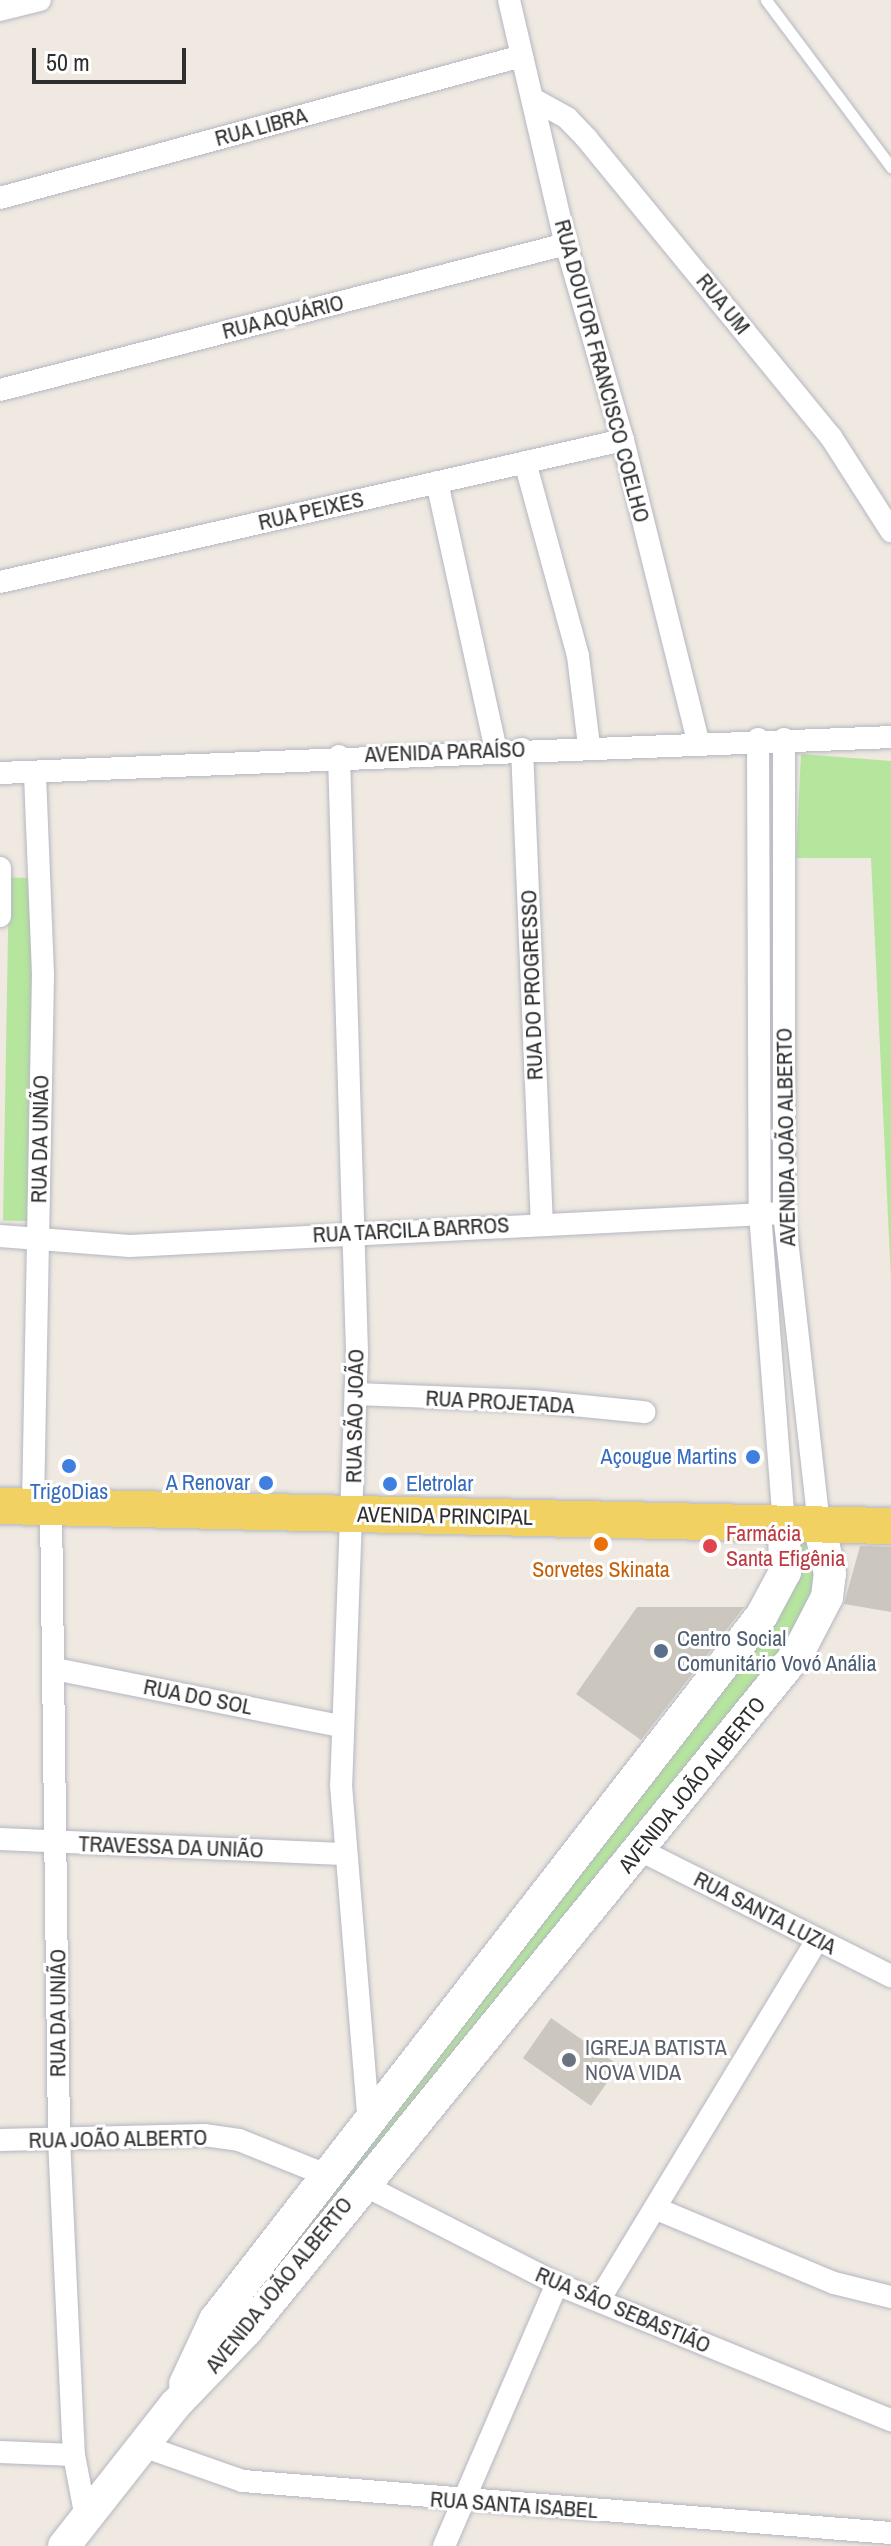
<!DOCTYPE html>
<html>
<head>
<meta charset="utf-8">
<style>
	body { margin:0 }
	#map { position:relative; width:891px; height:2546px; overflow:hidden; background:#efe9e1; font-family:"Archivo Narrow",sans-serif }
	div>[style] { position:absolute }
	[style*='--x'] { left:calc(var(--x)*1px); top:calc(var(--y)*1px); width:calc(var(--w)*1px); rotate:calc(var(--a)*1deg) }
	.green>* { inset:0; background:#b6e59e; transform-origin:0 0 }
	.building>* { inset:0; background:#cbc7bf; transform-origin:0 0 }
	.roads { filter:drop-shadow(0 0 2px #b4b7c1) drop-shadow(0 0 2px #b4b7c1) }
	.lane>* { height:11px; margin:-5.5px; padding:0 5.5px; transform-origin:5.5px; border-radius:5.5px; background:#fff }
	.street>* { height:22px; margin:-11px; padding:0 11px; transform-origin:11px; border-radius:11px; background:#fff }
	.secondary>* { height:32px; margin:-16px; padding:0 16px; transform-origin:16px; border-radius:16px; background:#fff }
	.primary>* { height:36px; margin:-18px; padding:0 18px; transform-origin:18px; border-radius:18px; background:#f2d163 }
	.dots>* { width:22px; height:22px; translate:-50% -50%; box-sizing:border-box; border:4px solid #fff; border-radius:50% }
	span { translate:-50% -50%; white-space:nowrap; text-align:center; line-height:1.15; -webkit-text-stroke:6px #fff; paint-order:stroke }
	.street-label { font-size:22px; color:#2e2e2e }
	.shop-label { font-size:22px; color:#366cbe }
	.right { translate:-100% -50%; text-align:right }
	.left { translate:0 -50%; text-align:left }
	.health-label { font-size:22px; color:#be3a42 }
	.food-label { font-size:22px; color:#c56008 }
	.service-label { font-size:22px; color:#4e5e75 }
	.worship-label { font-size:22px; color:#5b616d }
	.scale { position:absolute; left:32px; top:48px; width:154px; height:36px; box-sizing:border-box; border:4px solid #2e2e2e; border-top:0; padding-left:10px; font-size:24px; line-height:28px; white-space:nowrap; color:#2e2e2e; -webkit-text-stroke:6px #fff; paint-order:stroke }
</style>
</head>
<body>
<div id="map">
	<div class="green">
		<div style="clip-path:polygon(801px 754px,891px 761px,891px 1280px,871px 858px,796px 858px)"></div>
		<div style="left:33px;top:878px;width:343px;height:24px;rotate:91deg"></div>
		<div style="clip-path:polygon(815px 1537px,819px 1579px,804px 1626px,196px 2378px,225px 2322px,613px 1816px,795px 1538px)"></div>
	</div>
	<div class="building">
		<div style="clip-path:polygon(860px 1546px,891px 1547px,891px 1612px,844px 1604px)"></div>
		<div style="clip-path:polygon(637px 1607px,744px 1607px,641px 1740px,576px 1694px)"></div>
		<div style="left:551px;top:2018px;width:83px;height:49px;rotate:35deg"></div>
	</div>
	<div class="roads">
		<div class="lane">
			<div style="--x:766;--y:0;--w:209;--a:53.2"></div>
		</div>
		<div class="street">
			<div style="--x:509;--y:0;--w:251;--a:76.9"></div>
			<div style="--x:566;--y:244;--w:204;--a:73.8"></div>
			<div style="--x:623;--y:440;--w:310;--a:76"></div>
			<div style="--x:0;--y:10;--w:41;--a:-14"></div>
			<div style="--x:533;--y:99;--w:39;--a:29"></div>
			<div style="--x:567;--y:118;--w:29;--a:46"></div>
			<div style="--x:587;--y:139;--w:385;--a:50.7"></div>
			<div style="--x:831;--y:437;--w:112;--a:57.4"></div>
			<div style="--x:0;--y:198;--w:541;--a:-15.22"></div>
			<div style="--x:0;--y:390;--w:585;--a:-14.46"></div>
			<div style="--x:525;--y:462;--w:201;--a:74.7"></div>
			<div style="--x:578;--y:656;--w:91;--a:83"></div>
			<div style="--x:437;--y:482;--w:274;--a:77.6"></div>
			<div style="--x:0;--y:582;--w:639;--a:-12.84"></div>
			<div style="--x:758;--y:739;--w:474;--a:89.8"></div>
			<div style="--x:760;--y:1213;--w:311;--a:85.6"></div>
			<div style="--x:784;--y:739;--w:474;--a:90"></div>
			<div style="--x:784;--y:1213;--w:313;--a:83.6"></div>
			<div style="--x:522;--y:749;--w:473;--a:87.6"></div>
			<div style="--x:339;--y:756;--w:597;--a:88.27"></div>
			<div style="--x:357;--y:1353;--w:432;--a:92.1"></div>
			<div style="--x:341;--y:1785;--w:338;--a:85.3"></div>
			<div style="--x:0;--y:773;--w:892;--a:-2.31"></div>
			<div style="--x:0;--y:868;--w:48;--a:90"></div>
			<div style="--x:0;--y:1236;--w:130;--a:4.4"></div>
			<div style="--x:130;--y:1246;--w:655;--a:-2.89"></div>
			<div style="--x:356;--y:1394;--w:177;--a:2.3"></div>
			<div style="--x:533;--y:1401;--w:112;--a:5.7"></div>
			<div style="--x:33;--y:1506;--w:532;--a:-88.92"></div>
			<div style="--x:43;--y:974;--w:202;--a:-92.3"></div>
			<div style="--x:51;--y:1507;--w:632;--a:89.27"></div>
			<div style="--x:59;--y:2139;--w:316;--a:87.3"></div>
			<div style="--x:74;--y:2455;--w:64;--a:79.2"></div>
			<div style="--x:55;--y:1669;--w:291;--a:11.3"></div>
			<div style="--x:0;--y:1839;--w:343;--a:2.5"></div>
			<div style="--x:640;--y:1850;--w:281;--a:26.7"></div>
			<div style="--x:0;--y:2140;--w:204;--a:-1.4"></div>
			<div style="--x:204;--y:2135;--w:35;--a:8"></div>
			<div style="--x:239;--y:2140;--w:94;--a:21.9"></div>
			<div style="--x:362;--y:2184;--w:219;--a:27.1"></div>
			<div style="--x:557;--y:2284;--w:361;--a:22.2"></div>
			<div style="--x:657;--y:2209;--w:192;--a:22.7"></div>
			<div style="--x:834;--y:2283;--w:59;--a:13.8"></div>
			<div style="--x:599;--y:2300;--w:421;--a:-58.8"></div>
			<div style="--x:143;--y:2446;--w:106;--a:19.3"></div>
			<div style="--x:243;--y:2481;--w:650;--a:4.59"></div>
			<div style="--x:0;--y:2452;--w:74;--a:2.3"></div>
			<div style="--x:444;--y:2546;--w:285;--a:-66.7"></div>
		</div>
		<div class="secondary">
			<div style="--x:185;--y:2384;--w:71;--a:-64.9"></div>
			<div style="--x:215;--y:2320;--w:892;--a:-52.19"></div>
			<div style="--x:762;--y:1615;--w:49;--a:-61.9"></div>
			<div style="--x:785;--y:1572;--w:49;--a:-91.2"></div>
			<div style="--x:64;--y:2546;--w:179;--a:-51.8"></div>
			<div style="--x:175;--y:2405;--w:104;--a:-46.2"></div>
			<div style="--x:247;--y:2330;--w:873;--a:-50.86"></div>
			<div style="--x:798;--y:1653;--w:63;--a:-62.6"></div>
			<div style="--x:827;--y:1597;--w:23;--a:-83"></div>
			<div style="--x:830;--y:1574;--w:51;--a:-102.4"></div>
		</div>
		<div class="primary">
			<div style="--x:0;--y:1506;--w:891;--a:1.29"></div>
		</div>
	</div>
	<div class="dots">
		<div style="left:753px;top:1457px;background:#3f7fe0"></div>
		<div style="left:69px;top:1466px;background:#3f7fe0"></div>
		<div style="left:266px;top:1483px;background:#3f7fe0"></div>
		<div style="left:390px;top:1484px;background:#3f7fe0"></div>
		<div style="left:601px;top:1544px;background:#e8710a"></div>
		<div style="left:710px;top:1546px;background:#e0444e"></div>
		<div style="left:661px;top:1651px;background:#5c6f8a"></div>
		<div style="left:569px;top:2060px;background:#6b7280"></div>
	</div>
	<div class="street-label">
		<span style="left:261px;top:127px;rotate:-15deg">RUA LIBRA</span>
		<span style="left:723px;top:304px;rotate:51deg">RUA UM</span>
		<span style="left:283px;top:317px;rotate:-14deg">RUA AQUÁRIO</span>
		<span style="left:602px;top:371px;rotate:75deg">RUA DOUTOR FRANCISCO COELHO</span>
		<span style="left:311px;top:511px;rotate:-13deg">RUA PEIXES</span>
		<span style="left:445px;top:752px;rotate:-2deg">AVENIDA PARAÍSO</span>
		<span style="left:532px;top:985px;rotate:-92deg">RUA DO PROGRESSO</span>
		<span style="left:786px;top:1137px;rotate:-91deg">AVENIDA JOÃO ALBERTO</span>
		<span style="left:40px;top:1139px;rotate:-89deg">RUA DA UNIÃO</span>
		<span style="left:411px;top:1230px;rotate:-3deg">RUA TARCILA BARROS</span>
		<span style="left:500px;top:1402px;rotate:3deg">RUA PROJETADA</span>
		<span style="left:355px;top:1416px;rotate:-89deg">RUA SÃO JOÃO</span>
		<span style="left:445px;top:1516px;rotate:1deg">AVENIDA PRINCIPAL</span>
		<span style="left:198px;top:1697px;rotate:11deg">RUA DO SOL</span>
		<span style="left:692px;top:1785px;rotate:-51deg">AVENIDA JOÃO ALBERTO</span>
		<span style="left:171px;top:1847px;rotate:2deg">TRAVESSA DA UNIÃO</span>
		<span style="left:765px;top:1913px;rotate:27deg">RUA SANTA LUZIA</span>
		<span style="left:58px;top:2013px;rotate:-90deg">RUA DA UNIÃO</span>
		<span style="left:118px;top:2139px;rotate:-1deg">RUA JOÃO ALBERTO</span>
		<span style="left:279px;top:2285px;rotate:-51deg">AVENIDA JOÃO ALBERTO</span>
		<span style="left:623px;top:2310px;rotate:23deg">RUA SÃO SEBASTIÃO</span>
		<span style="left:514px;top:2505px;rotate:4deg">RUA SANTA ISABEL</span>
	</div>
	<div class="shop-label">
		<span class="right" style="left:737px;top:1457px">Açougue Martins</span>
		<span class="right" style="left:250px;top:1483px">A Renovar</span>
		<span class="left" style="left:406px;top:1484px">Eletrolar</span>
		<span style="left:69px;top:1492px">TrigoDias</span>
	</div>
	<div class="health-label">
		<span class="left" style="left:726px;top:1546px">Farmácia<br>Santa Efigênia</span>
	</div>
	<div class="food-label">
		<span style="left:601px;top:1570px">Sorvetes Skinata</span>
	</div>
	<div class="service-label">
		<span class="left" style="left:677px;top:1651px">Centro Social<br>Comunitário Vovó Anália</span>
	</div>
	<div class="worship-label">
		<span class="left" style="left:585px;top:2060px">IGREJA BATISTA<br>NOVA VIDA</span>
	</div>
	<div class="scale">50 m</div>
</div>
</body>
</html>
